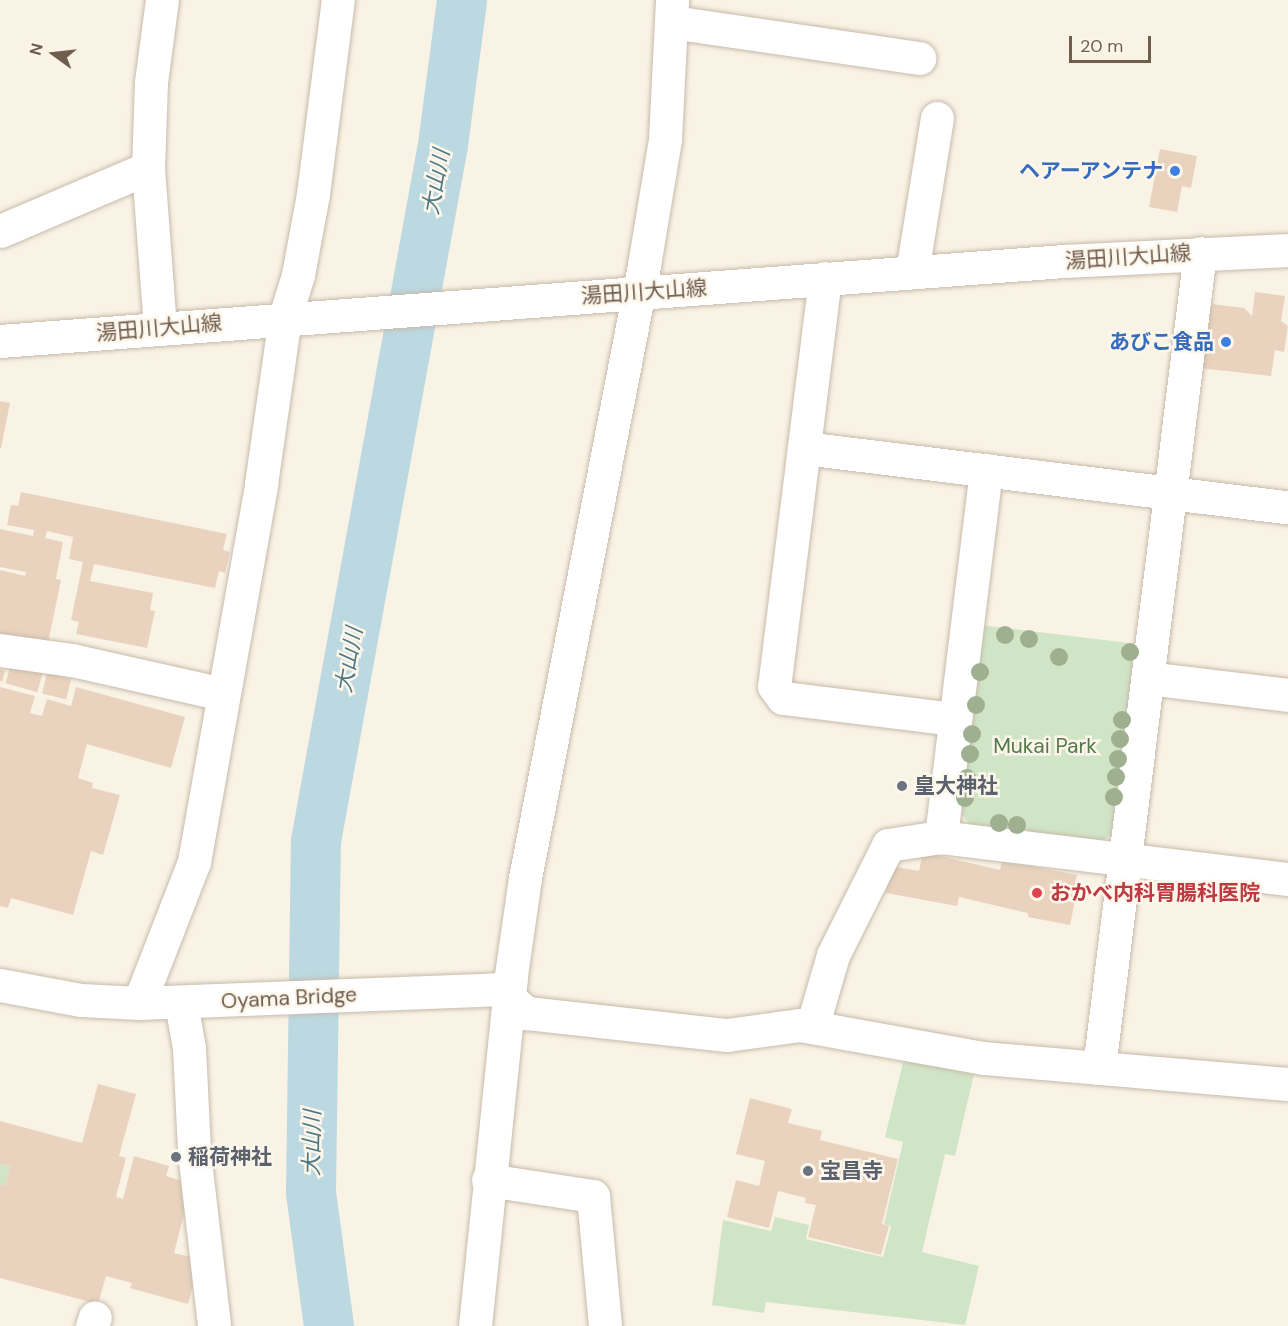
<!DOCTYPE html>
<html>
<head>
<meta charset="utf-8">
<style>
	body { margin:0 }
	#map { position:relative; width:1288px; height:1326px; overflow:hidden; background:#f9f3e5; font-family:"DM Sans","Noto Sans JP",sans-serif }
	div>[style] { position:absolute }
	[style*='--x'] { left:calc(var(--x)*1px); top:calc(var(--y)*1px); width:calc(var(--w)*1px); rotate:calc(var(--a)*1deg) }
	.green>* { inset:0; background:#d0e5c6 }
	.river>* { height:50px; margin:-25px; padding:0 25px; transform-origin:25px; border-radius:25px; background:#bcd8e0 }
	.building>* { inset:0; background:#e9d3be; transform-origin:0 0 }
	.roads { filter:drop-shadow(0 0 2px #c7baab) drop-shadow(0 0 2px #c7baab) }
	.street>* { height:33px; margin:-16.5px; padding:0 16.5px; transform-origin:16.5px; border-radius:16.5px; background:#fff }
	.secondary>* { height:33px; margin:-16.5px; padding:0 16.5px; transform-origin:16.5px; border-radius:16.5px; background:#fff }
	.trees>* { width:18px; height:18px; margin:-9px; border-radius:50%; background:#9eb090 }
	.dots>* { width:16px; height:16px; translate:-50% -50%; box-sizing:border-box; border:3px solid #fdf7eb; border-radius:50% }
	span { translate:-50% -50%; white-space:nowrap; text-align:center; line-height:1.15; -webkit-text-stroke:5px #fdf7eb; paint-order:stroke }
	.shop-label { font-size:21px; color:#366cbe; font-weight:700 }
	.right { translate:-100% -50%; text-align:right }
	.street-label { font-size:21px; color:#6f5d4e }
	.park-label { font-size:21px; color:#54794a }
	.worship-label { font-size:21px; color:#5b616d; font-weight:700 }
	.left { translate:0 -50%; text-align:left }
	.health-label { font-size:21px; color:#be3a42; font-weight:700 }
	.water-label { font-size:22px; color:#4e7886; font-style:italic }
	.north { position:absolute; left:24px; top:24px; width:60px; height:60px; -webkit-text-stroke:4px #fdf7eb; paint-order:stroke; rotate:285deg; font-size:16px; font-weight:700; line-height:24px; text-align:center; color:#6f5d4e }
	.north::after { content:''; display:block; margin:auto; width:21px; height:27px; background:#6f5d4e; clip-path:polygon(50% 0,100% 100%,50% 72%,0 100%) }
	.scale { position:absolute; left:1069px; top:36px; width:82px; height:27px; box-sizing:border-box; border:3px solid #6f5d4e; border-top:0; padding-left:8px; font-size:18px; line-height:21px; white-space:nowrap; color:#6f5d4e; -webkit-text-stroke:4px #fdf7eb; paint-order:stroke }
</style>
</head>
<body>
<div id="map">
	<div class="green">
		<div style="clip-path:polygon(981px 625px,1137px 644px,1114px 833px,1099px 843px,973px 828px,958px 809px)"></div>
		<div style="clip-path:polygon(904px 1058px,974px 1074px,955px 1156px,945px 1154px,922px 1252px,979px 1266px,965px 1325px,766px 1302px,764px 1313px,712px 1305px,723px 1220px,771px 1231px,775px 1217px,809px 1225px,806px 1239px,883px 1257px,891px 1226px,884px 1224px,903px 1142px,885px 1137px)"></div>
		<div style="clip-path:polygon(0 1164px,10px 1166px,5px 1186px,0 1184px)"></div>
	</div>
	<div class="river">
		<div style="--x:329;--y:1326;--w:135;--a:-97.7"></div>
		<div style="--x:311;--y:1192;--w:351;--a:-89.2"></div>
		<div style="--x:316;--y:841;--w:707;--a:-79.66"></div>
		<div style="--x:443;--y:145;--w:146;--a:-82.5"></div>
	</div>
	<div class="building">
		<div style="clip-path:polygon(1160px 149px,1197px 156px,1191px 188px,1182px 186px,1177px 212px,1149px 207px)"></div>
		<div style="clip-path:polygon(1255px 292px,1285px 296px,1281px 321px,1288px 326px,1284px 352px,1275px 350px,1271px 376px,1200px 368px,1208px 308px,1212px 309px,1212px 304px,1244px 308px,1252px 316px)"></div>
		<div style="clip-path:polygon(0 401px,10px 403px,1px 448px,0 448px)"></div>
		<div style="clip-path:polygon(21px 492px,227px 534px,223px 550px,230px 552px,225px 573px,219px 571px,215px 588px,94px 564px,90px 581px,153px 593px,150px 610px,155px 611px,147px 648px,76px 634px,79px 622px,71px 620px,83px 562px,69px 559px,73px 537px,47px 531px,45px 538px,63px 542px,56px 579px,61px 580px,48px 643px,0 634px,0 570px,25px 576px,26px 572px,0 567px,0 529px,33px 536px,34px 530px,7px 525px,11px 505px,18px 506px)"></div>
		<div style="left:11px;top:664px;width:33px;height:20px;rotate:16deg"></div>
		<div style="clip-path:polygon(0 669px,5px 671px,2px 682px,0 681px)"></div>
		<div style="left:47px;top:673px;width:25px;height:21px;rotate:14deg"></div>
		<div style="clip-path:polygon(0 687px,35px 696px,30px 713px,42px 716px,47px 699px,71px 706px,76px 687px,185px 717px,171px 768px,87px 744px,78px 778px,93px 783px,92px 788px,120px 795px,103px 855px,91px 851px,73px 915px,11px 898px,8px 908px,0 906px)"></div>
		<div style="clip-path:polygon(923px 852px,1000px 870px,1002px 861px,1077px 875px,1075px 884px,1088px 886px,1086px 902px,1075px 901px,1070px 925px,1028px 917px,1028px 913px,959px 897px,957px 906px,886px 893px,891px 866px,919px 871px)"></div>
		<div style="clip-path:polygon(98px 1084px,136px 1094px,119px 1156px,126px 1158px,116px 1197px,123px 1199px,134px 1156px,169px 1166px,166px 1176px,186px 1182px,182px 1196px,188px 1198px,174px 1253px,200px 1259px,188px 1304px,130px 1288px,132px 1283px,106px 1276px,98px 1304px,0 1278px,0 1184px,5px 1186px,10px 1166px,0 1164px,0 1121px,82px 1143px)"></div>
		<div style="clip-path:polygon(750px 1098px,792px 1109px,788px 1123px,822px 1131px,820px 1140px,898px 1159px,882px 1224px,889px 1226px,881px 1255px,808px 1237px,816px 1205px,805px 1203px,806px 1198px,778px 1191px,769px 1228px,727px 1217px,736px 1180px,759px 1186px,765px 1161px,736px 1154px)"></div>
	</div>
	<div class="roads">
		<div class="street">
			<div style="--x:672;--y:22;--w:250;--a:8.3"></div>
			<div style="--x:0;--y:231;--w:161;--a:-23.1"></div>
			<div style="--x:912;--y:272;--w:156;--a:-80.8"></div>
			<div style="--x:825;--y:278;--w:411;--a:97.1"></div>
			<div style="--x:774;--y:686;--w:15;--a:53"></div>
			<div style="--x:783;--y:698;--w:173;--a:7"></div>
			<div style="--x:160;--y:328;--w:160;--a:-94.3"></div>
			<div style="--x:148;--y:168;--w:86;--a:-88"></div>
			<div style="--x:151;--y:82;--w:83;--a:-82.4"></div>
			<div style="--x:804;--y:448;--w:488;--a:7"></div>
			<div style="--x:986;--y:470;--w:370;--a:97"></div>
			<div style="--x:941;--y:837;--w:350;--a:6.9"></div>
			<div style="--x:0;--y:650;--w:73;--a:7.9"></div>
			<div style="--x:72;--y:660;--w:155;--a:12.7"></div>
			<div style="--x:1148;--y:678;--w:141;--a:6.9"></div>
			<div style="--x:139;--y:1003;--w:151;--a:-68.7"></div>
			<div style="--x:194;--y:862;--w:384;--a:-79.9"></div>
			<div style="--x:261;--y:484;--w:169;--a:-81.8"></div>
			<div style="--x:285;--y:317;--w:44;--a:-72.8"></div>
			<div style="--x:298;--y:275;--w:82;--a:-79.5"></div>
			<div style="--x:313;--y:194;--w:196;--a:-82.7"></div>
			<div style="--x:181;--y:1003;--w:46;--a:79.9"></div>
			<div style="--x:189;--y:1048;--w:104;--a:87.2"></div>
			<div style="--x:194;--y:1152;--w:175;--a:83.4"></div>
			<div style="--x:812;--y:1027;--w:75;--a:-73.7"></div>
			<div style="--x:833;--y:955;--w:123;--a:-63.4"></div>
			<div style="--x:888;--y:845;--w:54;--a:-8.6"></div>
			<div style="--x:1099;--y:1068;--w:821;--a:-82.94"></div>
			<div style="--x:488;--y:1180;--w:106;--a:8.7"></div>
			<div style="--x:593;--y:1196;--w:131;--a:84.7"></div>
			<div style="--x:92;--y:1326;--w:9;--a:-72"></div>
		</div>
		<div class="secondary">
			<div style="--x:0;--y:341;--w:1068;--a:-4.3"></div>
			<div style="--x:1065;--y:261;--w:223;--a:-2.8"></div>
			<div style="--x:0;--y:985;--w:82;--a:10.5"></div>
			<div style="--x:81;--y:1000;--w:58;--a:3"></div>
			<div style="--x:139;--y:1003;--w:359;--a:-2.2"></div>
			<div style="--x:498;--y:989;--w:38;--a:40"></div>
			<div style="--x:527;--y:1013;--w:201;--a:6.3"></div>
			<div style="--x:727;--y:1035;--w:74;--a:-7.8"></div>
			<div style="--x:800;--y:1025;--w:187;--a:10.2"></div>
			<div style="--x:984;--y:1058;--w:305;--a:4.9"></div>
			<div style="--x:475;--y:1326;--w:353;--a:-84.1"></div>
			<div style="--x:511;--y:975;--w:98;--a:-81.8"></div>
			<div style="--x:525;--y:878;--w:624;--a:-79.01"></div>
			<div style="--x:644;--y:265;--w:128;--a:-80.5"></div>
			<div style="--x:665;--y:139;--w:139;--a:-87.1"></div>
		</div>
	</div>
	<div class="trees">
		<div style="left:1005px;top:635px"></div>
		<div style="left:1029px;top:639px"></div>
		<div style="left:1130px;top:652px"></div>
		<div style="left:1059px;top:657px"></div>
		<div style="left:980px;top:672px"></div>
		<div style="left:976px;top:705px"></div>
		<div style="left:1122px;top:720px"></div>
		<div style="left:972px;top:734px"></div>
		<div style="left:1120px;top:739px"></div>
		<div style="left:970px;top:754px"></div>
		<div style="left:1118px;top:759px"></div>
		<div style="left:1116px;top:777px"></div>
		<div style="left:967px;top:778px"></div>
		<div style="left:1114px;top:797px"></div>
		<div style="left:965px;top:798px"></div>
		<div style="left:999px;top:823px"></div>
		<div style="left:1017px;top:825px"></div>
	</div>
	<div class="dots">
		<div style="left:1175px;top:171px;background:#3f7fe0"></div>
		<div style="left:1226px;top:342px;background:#3f7fe0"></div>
		<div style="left:902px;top:786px;background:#6b7280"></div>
		<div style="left:1037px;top:893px;background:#e0444e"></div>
		<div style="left:176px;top:1157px;background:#6b7280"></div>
		<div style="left:808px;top:1171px;background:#6b7280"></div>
	</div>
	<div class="shop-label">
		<span class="right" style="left:1163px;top:171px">ヘアーアンテナ</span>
		<span class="right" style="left:1214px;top:342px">あびこ食品</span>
	</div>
	<div class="street-label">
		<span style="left:1128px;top:257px;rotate:-4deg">湯田川大山線</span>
		<span style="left:644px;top:292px;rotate:-4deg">湯田川大山線</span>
		<span style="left:159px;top:328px;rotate:-5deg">湯田川大山線</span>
		<span style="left:289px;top:998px;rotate:-3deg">Oyama Bridge</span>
	</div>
	<div class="park-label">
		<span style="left:1045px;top:746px">Mukai Park</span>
	</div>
	<div class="worship-label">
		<span class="left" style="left:914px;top:786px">皇大神社</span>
		<span class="left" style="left:188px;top:1157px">稲荷神社</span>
		<span class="left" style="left:820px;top:1171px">宝昌寺</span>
	</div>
	<div class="health-label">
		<span class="left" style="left:1050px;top:893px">おかべ内科胃腸科医院</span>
	</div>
	<div class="water-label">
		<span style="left:436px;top:182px;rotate:-80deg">大山川</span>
		<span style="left:349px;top:660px;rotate:-80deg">大山川</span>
		<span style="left:312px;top:1143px;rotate:-89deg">大山川</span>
	</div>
	<div class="north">N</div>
	<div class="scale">20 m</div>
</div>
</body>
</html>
